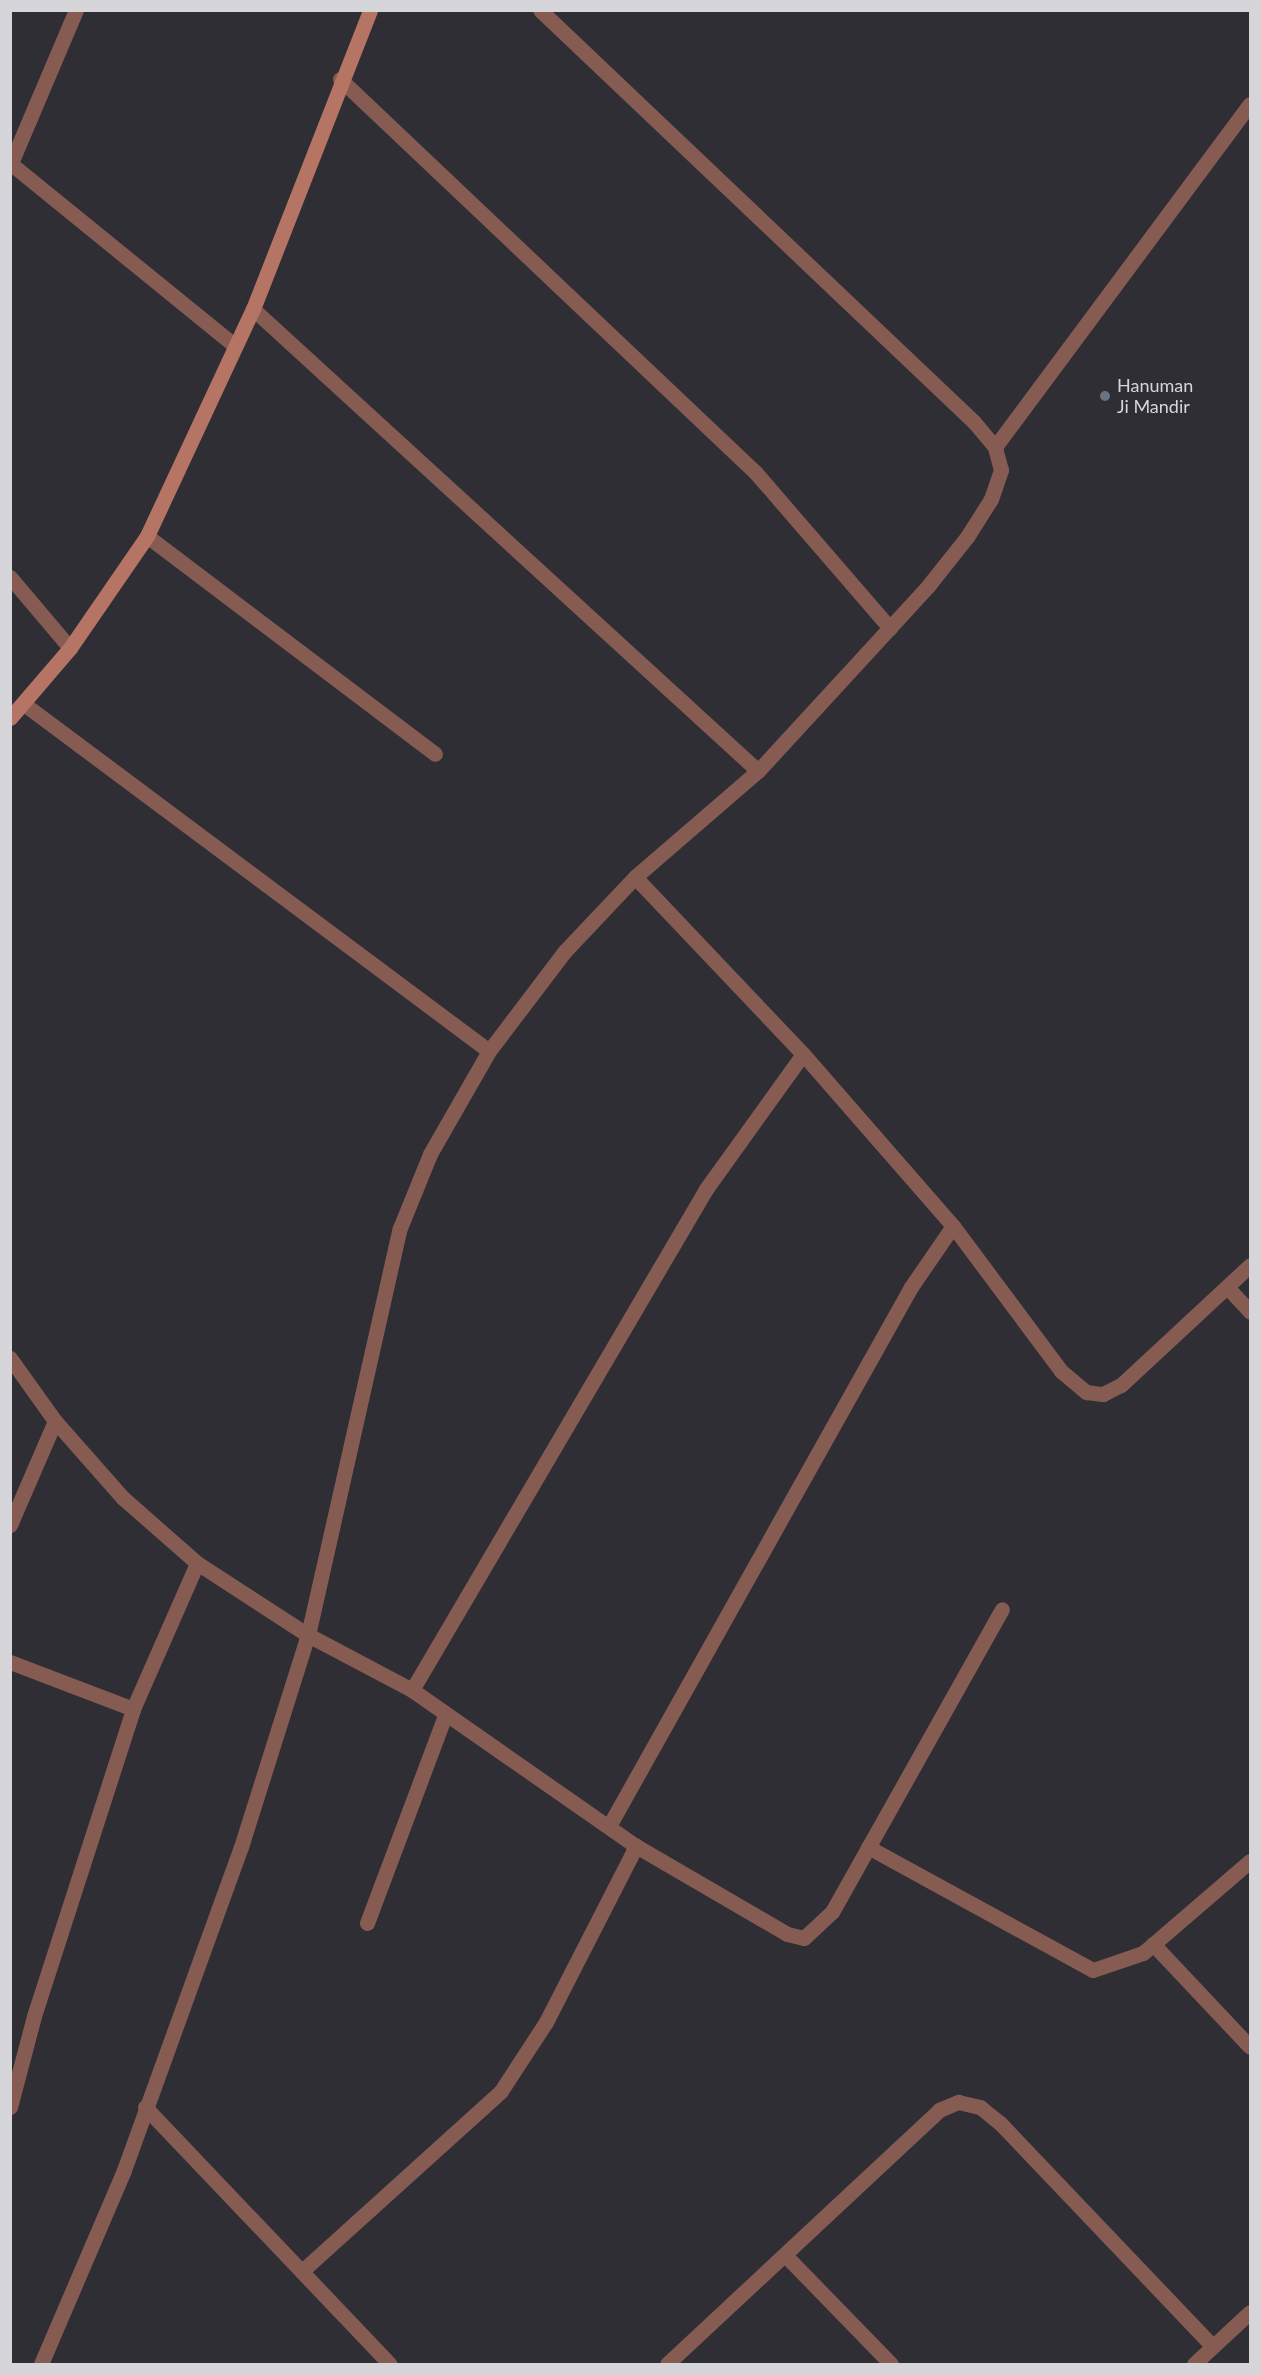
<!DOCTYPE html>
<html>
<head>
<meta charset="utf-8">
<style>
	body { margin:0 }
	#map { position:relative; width:1261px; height:2375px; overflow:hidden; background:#2f2e35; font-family:Lato,sans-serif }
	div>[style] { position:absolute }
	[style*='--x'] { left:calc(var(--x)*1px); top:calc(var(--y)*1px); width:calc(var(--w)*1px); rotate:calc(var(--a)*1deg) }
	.lane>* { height:15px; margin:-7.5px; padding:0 7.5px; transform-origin:7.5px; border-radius:7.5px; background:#865c52 }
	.street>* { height:15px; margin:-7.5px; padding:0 7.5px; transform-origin:7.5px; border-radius:7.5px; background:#865c52 }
	.secondary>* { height:15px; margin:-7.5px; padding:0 7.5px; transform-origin:7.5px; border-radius:7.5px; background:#b67464 }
	.dots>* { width:16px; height:16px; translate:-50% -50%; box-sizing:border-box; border:3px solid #2f2e35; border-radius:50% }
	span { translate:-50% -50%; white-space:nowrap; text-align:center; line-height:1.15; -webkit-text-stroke:6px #2f2e35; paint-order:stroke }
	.poi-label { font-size:18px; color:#d6d5da }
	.left { translate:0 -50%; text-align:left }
	.frame { position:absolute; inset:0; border:12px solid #d6d5da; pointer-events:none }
</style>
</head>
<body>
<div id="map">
	<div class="lane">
		<div style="--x:995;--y:447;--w:427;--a:-53.4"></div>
	</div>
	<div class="street">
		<div style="--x:340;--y:79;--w:573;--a:43.44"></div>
		<div style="--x:756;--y:473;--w:205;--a:49.2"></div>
		<div style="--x:10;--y:163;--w:290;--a:39.1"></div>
		<div style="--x:11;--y:163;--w:166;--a:-67"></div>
		<div style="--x:253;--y:309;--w:684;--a:42.45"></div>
		<div style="--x:147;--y:536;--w:361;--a:37.1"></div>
		<div style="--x:10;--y:577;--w:93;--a:49.8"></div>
		<div style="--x:24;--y:704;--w:580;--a:36.73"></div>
		<div style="--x:635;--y:877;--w:244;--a:46.5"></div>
		<div style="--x:803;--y:1054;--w:228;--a:48.9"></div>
		<div style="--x:953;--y:1226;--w:181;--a:53.3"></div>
		<div style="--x:1061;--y:1371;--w:33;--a:40"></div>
		<div style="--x:1086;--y:1392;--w:17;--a:7"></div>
		<div style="--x:1103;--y:1394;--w:20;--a:-27"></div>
		<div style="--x:1121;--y:1385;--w:176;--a:-42.9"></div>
		<div style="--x:1227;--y:1287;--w:34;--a:47"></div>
		<div style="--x:10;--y:1358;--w:77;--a:54.5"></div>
		<div style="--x:55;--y:1421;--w:103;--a:48.6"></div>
		<div style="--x:123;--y:1498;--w:98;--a:41.3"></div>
		<div style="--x:197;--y:1563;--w:132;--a:33"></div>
		<div style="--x:308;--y:1635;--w:118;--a:27.9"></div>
		<div style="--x:412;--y:1690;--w:273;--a:34.9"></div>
		<div style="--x:636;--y:1846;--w:175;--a:30.2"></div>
		<div style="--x:787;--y:1934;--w:17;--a:13"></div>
		<div style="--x:804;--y:1938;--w:38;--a:-43"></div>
		<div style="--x:832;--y:1912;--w:347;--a:-60.7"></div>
		<div style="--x:10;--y:1525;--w:113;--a:-66.6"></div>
		<div style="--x:10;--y:1662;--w:132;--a:20.9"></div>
		<div style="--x:412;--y:1690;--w:581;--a:-59.59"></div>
		<div style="--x:706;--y:1189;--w:166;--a:-54.3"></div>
		<div style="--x:609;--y:1826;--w:618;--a:-60.74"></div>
		<div style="--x:911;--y:1287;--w:74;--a:-55.5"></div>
		<div style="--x:868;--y:1847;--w:256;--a:28.7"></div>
		<div style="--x:1093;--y:1970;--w:53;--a:-18.8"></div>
		<div style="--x:1143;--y:1953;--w:141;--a:-40.7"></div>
		<div style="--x:367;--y:1923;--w:222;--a:-69.4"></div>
		<div style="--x:1153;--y:1944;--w:141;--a:46.7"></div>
		<div style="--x:10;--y:2107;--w:94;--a:-75.2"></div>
		<div style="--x:34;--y:2016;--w:323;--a:-72.1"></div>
		<div style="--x:133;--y:1709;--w:159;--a:-66.3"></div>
		<div style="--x:145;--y:2107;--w:355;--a:46.4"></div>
		<div style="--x:785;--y:2255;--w:152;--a:45.8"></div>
		<div style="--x:302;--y:2271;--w:268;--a:-42.1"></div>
		<div style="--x:501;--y:2091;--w:82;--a:-56.9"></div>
		<div style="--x:546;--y:2022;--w:198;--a:-62.9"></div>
		<div style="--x:41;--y:2364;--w:211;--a:-66.8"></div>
		<div style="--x:124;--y:2170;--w:344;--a:-70.1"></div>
		<div style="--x:241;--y:1847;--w:222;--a:-72.5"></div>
		<div style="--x:308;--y:1635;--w:417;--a:-77.3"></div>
		<div style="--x:400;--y:1228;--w:80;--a:-67.9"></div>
		<div style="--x:430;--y:1154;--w:119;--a:-60.2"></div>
		<div style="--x:489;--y:1051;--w:126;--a:-52.8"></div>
		<div style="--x:565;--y:951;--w:102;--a:-46.6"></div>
		<div style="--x:635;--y:877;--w:162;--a:-40.8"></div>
		<div style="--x:758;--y:771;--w:251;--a:-47.4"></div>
		<div style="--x:928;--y:586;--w:63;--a:-51.5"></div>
		<div style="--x:967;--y:537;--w:45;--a:-57.7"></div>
		<div style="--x:991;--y:499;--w:31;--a:-71"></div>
		<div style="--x:1001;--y:470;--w:24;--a:-105"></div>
		<div style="--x:995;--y:447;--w:33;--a:-130"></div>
		<div style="--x:974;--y:422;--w:598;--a:-136.49"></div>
		<div style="--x:667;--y:2364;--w:372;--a:-43"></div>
		<div style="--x:939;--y:2110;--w:21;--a:-23"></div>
		<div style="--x:958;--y:2102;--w:23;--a:13"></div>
		<div style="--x:980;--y:2107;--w:26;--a:39"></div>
		<div style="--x:1000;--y:2123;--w:308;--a:46.4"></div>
		<div style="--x:1194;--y:2364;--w:76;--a:-42.9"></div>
	</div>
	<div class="secondary">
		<div style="--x:10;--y:718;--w:92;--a:-49.4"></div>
		<div style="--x:70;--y:648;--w:136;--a:-55.5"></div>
		<div style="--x:147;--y:536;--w:251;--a:-65"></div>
		<div style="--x:253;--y:309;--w:321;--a:-68.6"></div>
	</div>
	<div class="dots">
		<div style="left:1105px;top:396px;background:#6b7280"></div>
	</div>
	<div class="poi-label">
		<span class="left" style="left:1117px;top:396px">Hanuman<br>Ji Mandir</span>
	</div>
	<div class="frame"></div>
</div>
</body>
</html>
